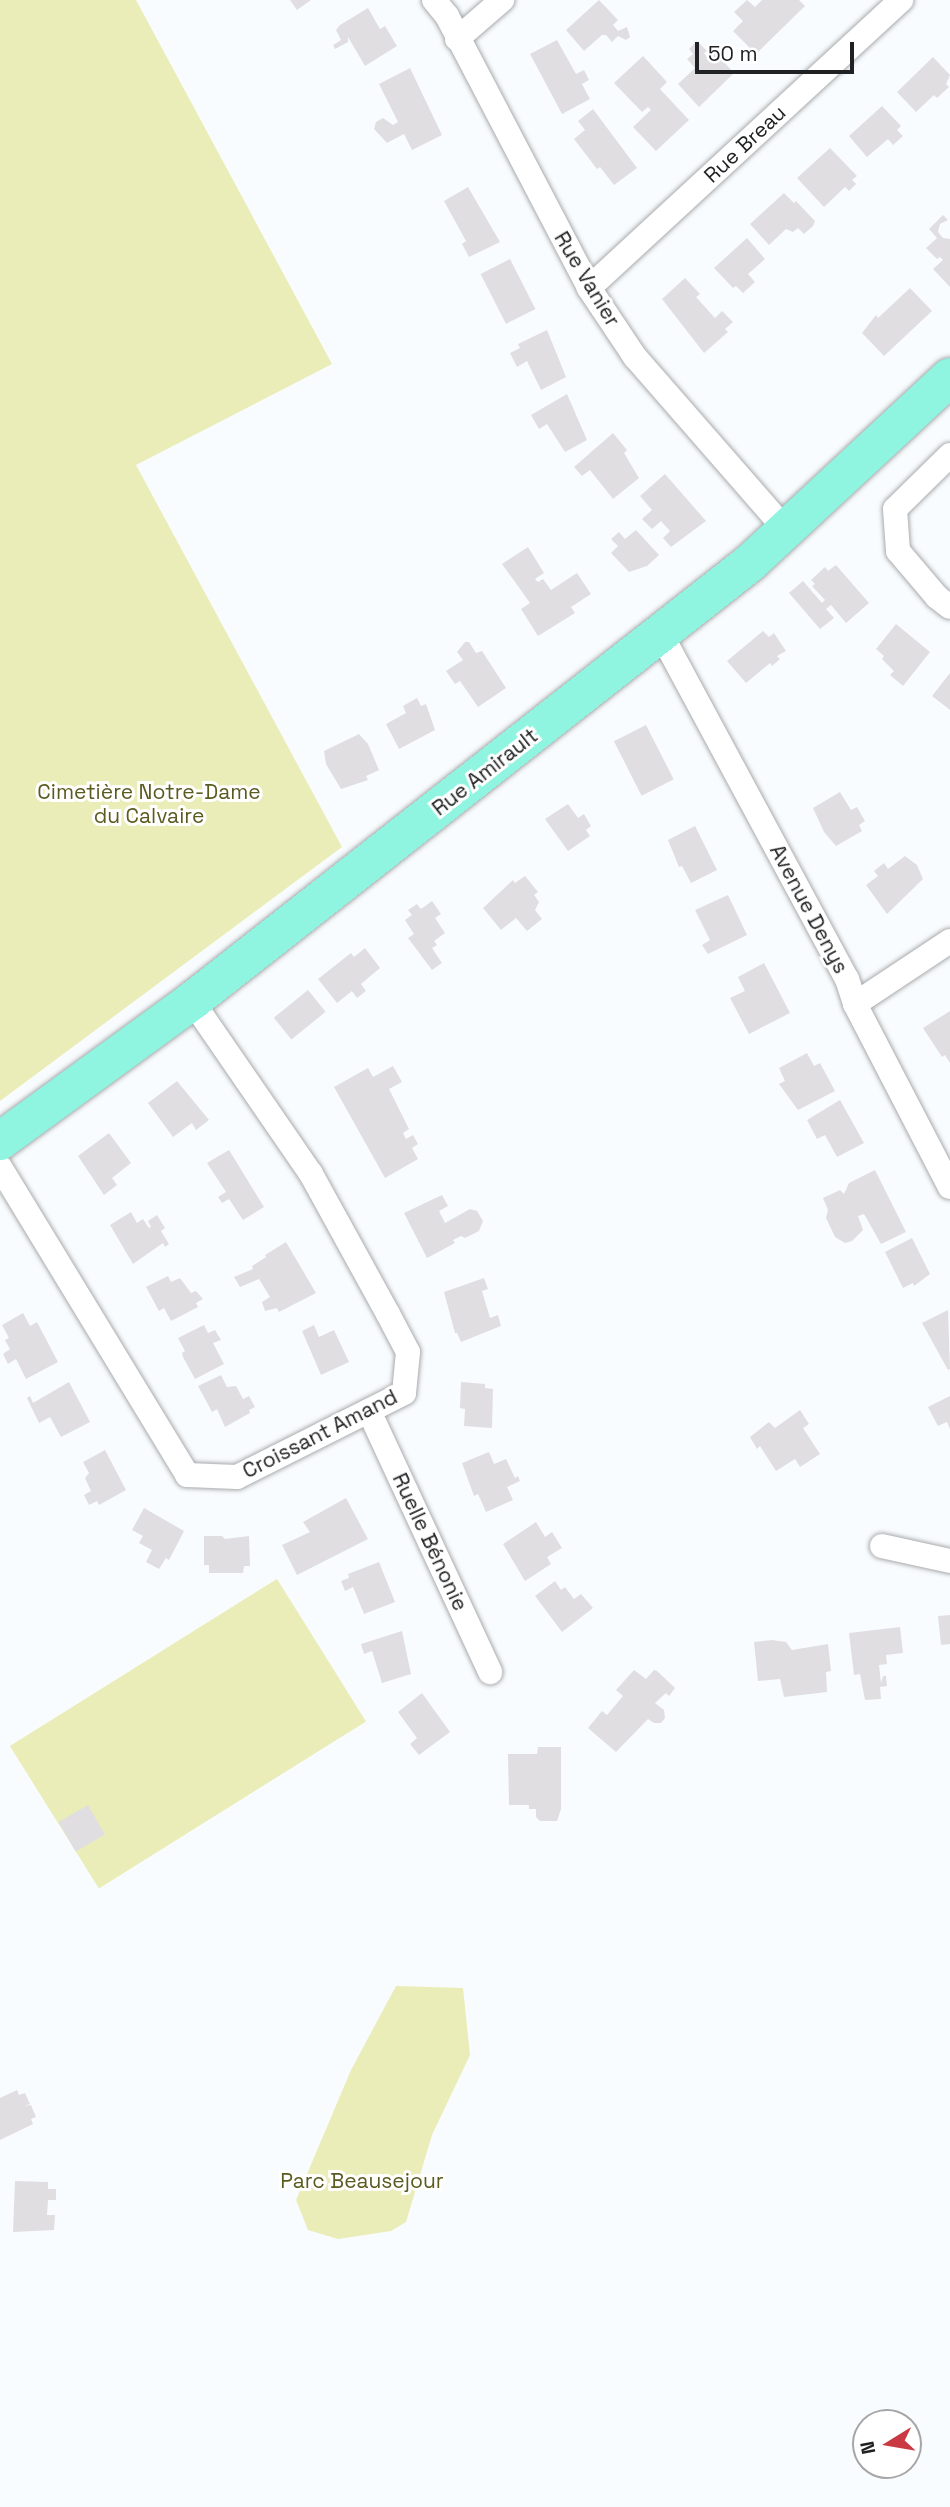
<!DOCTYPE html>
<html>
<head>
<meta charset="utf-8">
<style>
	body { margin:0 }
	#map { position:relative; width:950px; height:2507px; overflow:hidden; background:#f9fcfe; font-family:"Space Grotesk",sans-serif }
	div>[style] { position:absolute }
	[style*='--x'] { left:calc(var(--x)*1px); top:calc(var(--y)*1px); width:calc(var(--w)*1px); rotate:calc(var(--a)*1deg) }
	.green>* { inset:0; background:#eaedb7; transform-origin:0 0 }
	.building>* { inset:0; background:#e0dee1; transform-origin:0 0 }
	.roads { filter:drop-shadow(0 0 2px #a9abad) drop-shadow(0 0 2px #a9abad) }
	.minor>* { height:24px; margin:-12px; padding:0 12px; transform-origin:12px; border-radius:12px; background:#fff }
	.primary>* { height:38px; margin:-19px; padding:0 19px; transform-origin:19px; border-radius:19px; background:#8ff5e0 }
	span { translate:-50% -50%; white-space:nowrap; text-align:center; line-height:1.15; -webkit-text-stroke:6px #fff; paint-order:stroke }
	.street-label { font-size:21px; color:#202122 }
	.park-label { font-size:21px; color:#5a5b20 }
	.north { position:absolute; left:852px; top:2409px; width:70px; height:70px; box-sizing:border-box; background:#fff; border:2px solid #a6a6a7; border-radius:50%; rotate:259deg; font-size:19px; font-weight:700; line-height:28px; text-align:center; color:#202122 }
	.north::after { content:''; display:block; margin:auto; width:24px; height:32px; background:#c93a43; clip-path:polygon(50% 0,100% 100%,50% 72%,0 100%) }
	.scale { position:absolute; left:695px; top:42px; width:159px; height:32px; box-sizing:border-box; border:4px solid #202122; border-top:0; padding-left:9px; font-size:21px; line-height:24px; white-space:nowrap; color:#202122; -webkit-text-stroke:5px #fff; paint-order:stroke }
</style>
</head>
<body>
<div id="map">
	<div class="green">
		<div style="clip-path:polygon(0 0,136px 0,332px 364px,136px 465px,342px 847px,0 1101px)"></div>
		<div style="left:277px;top:1579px;width:168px;height:315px;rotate:58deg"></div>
		<div style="clip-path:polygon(396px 1986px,463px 1988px,470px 2055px,432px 2135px,406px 2222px,391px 2231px,338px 2239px,308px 2230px,296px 2200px,351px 2070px)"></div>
	</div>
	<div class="building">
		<div style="clip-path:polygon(290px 0,311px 0,297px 10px)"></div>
		<div style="clip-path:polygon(599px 0,618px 20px,613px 25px,618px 31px,627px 27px,630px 37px,626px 40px,618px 36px,612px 42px,606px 35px,602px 35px,584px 51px,566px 30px)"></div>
		<div style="clip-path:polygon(747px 0,755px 7px,762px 0,799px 0,805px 6px,756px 54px,733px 31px,743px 21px,734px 12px)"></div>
		<div style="clip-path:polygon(368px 8px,380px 29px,385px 26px,397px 46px,365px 66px,348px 37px,348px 42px,335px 49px,333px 45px,341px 40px,336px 30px,340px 25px)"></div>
		<div style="clip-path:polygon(557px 40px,576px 74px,584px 70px,589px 80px,582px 84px,590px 99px,562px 114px,530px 54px)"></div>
		<div style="clip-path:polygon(697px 41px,707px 51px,704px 53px,707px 57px,714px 51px,734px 73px,699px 107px,678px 84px,695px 68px,687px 59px,693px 54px,689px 49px)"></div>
		<div style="clip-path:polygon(643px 56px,667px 82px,660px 89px,689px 120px,656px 151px,633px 127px,651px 110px,648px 107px,642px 112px,614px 83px)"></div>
		<div style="clip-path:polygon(933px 57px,950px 75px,946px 84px,949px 87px,937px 98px,934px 95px,916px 112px,897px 92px)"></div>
		<div style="clip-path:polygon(410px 68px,442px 135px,412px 150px,404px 134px,387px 143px,374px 129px,376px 122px,383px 118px,393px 125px,398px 122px,379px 84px)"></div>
		<div style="clip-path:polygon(882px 106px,901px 126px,897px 130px,903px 136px,893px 145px,888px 139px,867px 157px,849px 136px)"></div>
		<div style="clip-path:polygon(593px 109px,637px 168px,614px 185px,600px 167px,597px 169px,574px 139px,585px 130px,578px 121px)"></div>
		<div style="clip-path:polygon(830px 148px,857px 176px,852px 180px,856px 184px,849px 191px,845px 187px,824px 207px,797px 178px)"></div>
		<div style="clip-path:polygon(468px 187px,500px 242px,469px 257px,462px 244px,466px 241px,444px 201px)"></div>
		<div style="clip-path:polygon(784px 193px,794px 203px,796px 201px,815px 221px,813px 226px,804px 234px,798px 228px,793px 232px,786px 229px,769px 245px,750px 224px)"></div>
		<div style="clip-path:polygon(943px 215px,948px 220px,940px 224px,938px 232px,943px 238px,950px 239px,950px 287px,933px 269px,943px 260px,940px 257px,937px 259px,926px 248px,937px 238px,929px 229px)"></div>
		<div style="clip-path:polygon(747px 238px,765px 259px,748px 274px,755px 282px,743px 293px,736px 286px,733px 288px,714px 268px)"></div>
		<div style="left:510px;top:259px;width:56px;height:33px;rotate:63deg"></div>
		<div style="clip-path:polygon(685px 278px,700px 294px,696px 297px,715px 318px,722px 311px,733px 322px,725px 329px,728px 332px,704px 353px,662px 299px)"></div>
		<div style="clip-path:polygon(910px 288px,932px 311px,884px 356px,862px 333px,876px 315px,878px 318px)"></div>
		<div style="clip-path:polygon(547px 330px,566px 377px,541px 390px,527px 361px,517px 367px,510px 353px,520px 348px,518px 344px)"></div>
		<div style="clip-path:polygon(567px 394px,587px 440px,565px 452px,547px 424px,539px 429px,531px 415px)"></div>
		<div style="clip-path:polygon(613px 433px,627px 450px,624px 453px,639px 478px,613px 499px,590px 470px,582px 476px,574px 467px)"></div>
		<div style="clip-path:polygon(665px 474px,706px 521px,671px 547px,663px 538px,670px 531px,661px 521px,652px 529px,642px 519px,652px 510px,640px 496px)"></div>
		<div style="clip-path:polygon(636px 530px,659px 555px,647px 566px,629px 572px,611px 553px,618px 546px,611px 539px,619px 532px,625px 539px)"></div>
		<div style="clip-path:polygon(528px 547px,544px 573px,535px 579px,538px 582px,543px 579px,551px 590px,577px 573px,591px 594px,571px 607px,575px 613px,538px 636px,521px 609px,530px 603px,502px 564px)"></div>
		<div style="clip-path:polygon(836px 565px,869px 603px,846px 623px,831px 605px,826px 609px,834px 618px,820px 629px,789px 593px,803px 581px,822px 603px,825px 600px,812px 586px,815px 584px,811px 580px,825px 567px,828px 571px)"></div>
		<div style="clip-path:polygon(896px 624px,930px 652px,903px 686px,890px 675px,894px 671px,882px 659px,884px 656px,876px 649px)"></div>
		<div style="clip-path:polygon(763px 631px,769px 637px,774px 633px,786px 651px,777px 656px,780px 659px,772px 666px,770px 663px,746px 683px,727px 661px)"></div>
		<div style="clip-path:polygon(465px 642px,469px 642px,476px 653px,482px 651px,506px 688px,478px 707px,460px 681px,455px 684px,446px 671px,463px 660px,457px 652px)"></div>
		<div style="clip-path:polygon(950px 673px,950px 710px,932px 696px)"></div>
		<div style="clip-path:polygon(417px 698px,421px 706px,426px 704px,435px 730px,399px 749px,386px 724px,406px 713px,403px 706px)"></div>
		<div style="left:646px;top:725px;width:61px;height:36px;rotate:63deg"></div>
		<div style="clip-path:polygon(359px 734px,368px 744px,379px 770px,366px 776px,368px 780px,341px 789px,326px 764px,324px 751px)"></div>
		<div style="clip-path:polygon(840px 792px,851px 810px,857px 807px,865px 821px,859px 825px,862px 831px,836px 846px,824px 832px,813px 808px)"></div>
		<div style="clip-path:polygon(568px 804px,578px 818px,584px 814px,591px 826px,586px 830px,590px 836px,568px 851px,545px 819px)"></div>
		<div style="clip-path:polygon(695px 826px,717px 870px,691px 883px,682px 866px,679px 867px,668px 840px)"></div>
		<div style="clip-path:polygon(905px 856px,917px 865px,923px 879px,887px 914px,866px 885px,878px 876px,874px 871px,884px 863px,888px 869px)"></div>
		<div style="clip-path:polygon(525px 876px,538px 892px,534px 895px,539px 902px,535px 910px,542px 919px,527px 931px,516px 918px,501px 930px,483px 908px,513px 880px,515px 883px)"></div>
		<div style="clip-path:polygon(728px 895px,747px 935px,708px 954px,702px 945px,710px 940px,695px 910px)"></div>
		<div style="clip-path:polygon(432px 901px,441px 914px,435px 918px,445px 933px,434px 941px,437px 945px,432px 948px,442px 963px,432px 970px,408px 938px,414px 934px,405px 920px,412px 915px,408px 910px,417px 904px,421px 909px)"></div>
		<div style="clip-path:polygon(365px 948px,380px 968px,361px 984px,366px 991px,357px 998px,352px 991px,337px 1003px,318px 979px,351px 953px,354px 957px)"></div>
		<div style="clip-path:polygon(764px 963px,790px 1013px,749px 1034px,730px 998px,745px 991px,738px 977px)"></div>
		<div style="left:308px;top:990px;width:28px;height:44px;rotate:51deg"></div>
		<div style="clip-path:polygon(950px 1011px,950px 1063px,945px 1055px,942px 1057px,923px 1028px)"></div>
		<div style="clip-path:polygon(807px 1053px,814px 1066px,820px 1063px,835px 1091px,798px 1110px,779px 1084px,785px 1081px,779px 1068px)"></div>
		<div style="clip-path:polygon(393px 1066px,402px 1082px,389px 1089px,409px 1129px,403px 1133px,406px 1139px,413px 1135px,418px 1144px,412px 1148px,418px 1159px,385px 1178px,334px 1087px,368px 1068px,373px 1077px)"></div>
		<div style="clip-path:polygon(177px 1081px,209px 1120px,196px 1130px,192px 1123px,173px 1137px,148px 1103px)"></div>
		<div style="clip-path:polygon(840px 1100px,864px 1143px,837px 1157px,825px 1135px,817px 1139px,807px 1120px)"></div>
		<div style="clip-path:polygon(109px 1133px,131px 1163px,112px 1178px,117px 1185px,104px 1195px,78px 1156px)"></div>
		<div style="clip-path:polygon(229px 1150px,264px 1207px,243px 1220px,229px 1199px,222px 1203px,218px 1197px,226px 1192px,207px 1163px)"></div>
		<div style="clip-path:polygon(875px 1170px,906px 1232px,881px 1244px,864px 1214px,858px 1216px,863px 1230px,852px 1241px,845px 1243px,835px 1237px,826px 1218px,828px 1210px,823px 1198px,840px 1190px,844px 1194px,849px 1183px)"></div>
		<div style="clip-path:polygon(442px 1195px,448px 1206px,439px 1211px,445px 1223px,470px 1209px,477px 1211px,483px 1221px,479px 1231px,465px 1238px,461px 1236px,453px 1240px,455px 1243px,427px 1258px,404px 1213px)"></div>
		<div style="clip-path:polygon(131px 1212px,137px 1223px,143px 1219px,149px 1228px,151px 1227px,148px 1221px,157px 1215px,165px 1228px,161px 1231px,169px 1244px,165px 1247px,163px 1243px,133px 1264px,110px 1225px)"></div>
		<div style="clip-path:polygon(912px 1238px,930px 1274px,914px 1286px,913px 1283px,903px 1288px,885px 1252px)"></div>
		<div style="clip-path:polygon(286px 1242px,316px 1293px,279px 1312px,277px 1308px,265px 1311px,262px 1302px,270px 1297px,259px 1279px,240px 1287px,234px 1277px,253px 1269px,252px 1266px,266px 1257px,265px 1255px)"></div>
		<div style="clip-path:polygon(168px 1276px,171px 1282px,180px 1278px,191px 1293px,196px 1291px,203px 1299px,196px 1303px,198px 1307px,171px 1321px,164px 1308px,159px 1311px,146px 1287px)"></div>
		<div style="clip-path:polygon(484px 1278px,488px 1289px,482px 1291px,490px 1318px,498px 1315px,501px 1326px,461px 1342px,457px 1333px,455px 1333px,444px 1292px)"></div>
		<div style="clip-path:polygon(948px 1310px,950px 1369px,948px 1370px,922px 1323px)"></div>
		<div style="clip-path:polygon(23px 1313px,30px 1326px,37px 1322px,58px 1362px,26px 1379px,16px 1359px,8px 1364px,3px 1354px,10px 1349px,5px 1340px,9px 1338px,2px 1325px)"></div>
		<div style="clip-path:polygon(204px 1325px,208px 1333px,215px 1330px,221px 1340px,213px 1343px,224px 1364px,195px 1379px,183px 1357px,182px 1353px,185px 1351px,178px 1338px)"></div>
		<div style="clip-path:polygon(314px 1325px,319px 1337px,334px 1330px,349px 1362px,321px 1375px,302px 1331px)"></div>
		<div style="clip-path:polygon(221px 1375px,227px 1387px,236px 1386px,243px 1399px,249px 1396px,255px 1407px,249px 1410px,250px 1413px,225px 1427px,217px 1409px,212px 1412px,198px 1386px)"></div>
		<div style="clip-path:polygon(69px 1382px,90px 1422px,61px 1437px,50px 1417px,39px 1423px,27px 1398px,30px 1396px,33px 1403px)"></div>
		<div style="clip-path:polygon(461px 1382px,485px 1384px,485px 1388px,493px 1389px,492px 1428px,464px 1426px,465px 1409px,460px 1408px)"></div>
		<div style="clip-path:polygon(950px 1396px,950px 1429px,947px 1422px,938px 1426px,928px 1407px)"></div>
		<div style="clip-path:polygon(800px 1410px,809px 1424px,803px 1428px,820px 1454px,800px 1467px,795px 1459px,776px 1471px,760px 1446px,757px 1449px,750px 1437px,769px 1422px,775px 1428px)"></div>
		<div style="clip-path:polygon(105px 1450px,126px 1490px,99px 1505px,97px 1501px,89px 1505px,84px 1495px,91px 1491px,85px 1478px,89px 1473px,83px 1462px)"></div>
		<div style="clip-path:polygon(489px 1452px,494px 1464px,506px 1459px,515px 1478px,518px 1476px,520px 1481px,507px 1487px,513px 1500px,486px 1512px,478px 1494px,474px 1496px,462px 1463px)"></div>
		<div style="clip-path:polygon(346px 1498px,368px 1539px,297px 1575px,282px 1545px,310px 1532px,303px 1522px)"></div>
		<div style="clip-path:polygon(144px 1508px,184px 1531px,169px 1560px,166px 1558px,159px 1569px,146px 1562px,152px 1550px,139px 1543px,143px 1536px,132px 1530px)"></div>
		<div style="clip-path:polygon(536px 1522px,545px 1537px,552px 1532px,562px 1548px,547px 1557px,551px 1564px,525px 1581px,503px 1544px)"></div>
		<div style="clip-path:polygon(204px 1536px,222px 1536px,225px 1539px,249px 1536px,250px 1566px,244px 1566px,243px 1573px,209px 1573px,209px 1565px,204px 1565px)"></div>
		<div style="clip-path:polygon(379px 1562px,395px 1602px,364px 1614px,353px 1587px,345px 1591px,341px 1581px,349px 1578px,348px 1574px)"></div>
		<div style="clip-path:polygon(555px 1581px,561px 1590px,565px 1587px,574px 1599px,581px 1594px,593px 1608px,562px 1632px,535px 1596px)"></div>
		<div style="clip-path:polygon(950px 1615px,950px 1644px,941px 1645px,938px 1616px)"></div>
		<div style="clip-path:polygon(900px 1627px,903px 1653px,886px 1655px,887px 1664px,879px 1665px,881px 1683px,883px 1676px,886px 1676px,887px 1686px,880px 1687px,881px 1699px,865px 1700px,860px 1674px,854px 1675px,849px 1633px)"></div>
		<div style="clip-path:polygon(402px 1631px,411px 1674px,382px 1683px,372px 1651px,364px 1654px,361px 1644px)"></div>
		<div style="clip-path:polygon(772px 1640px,786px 1642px,792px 1650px,828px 1644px,831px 1671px,826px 1672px,827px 1692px,784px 1697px,780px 1679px,758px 1681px,754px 1642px)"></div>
		<div style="clip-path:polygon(634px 1670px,646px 1679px,654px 1670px,657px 1671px,675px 1688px,669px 1696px,666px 1693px,655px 1703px,664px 1710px,665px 1718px,661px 1723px,654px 1723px,648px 1719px,616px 1752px,588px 1728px,602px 1711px,607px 1715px,623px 1696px,616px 1690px)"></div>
		<div style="clip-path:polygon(422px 1693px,450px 1732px,419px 1755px,410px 1744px,417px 1738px,398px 1712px)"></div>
		<div style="clip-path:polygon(538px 1747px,561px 1747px,561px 1809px,557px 1821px,540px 1821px,536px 1817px,536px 1809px,529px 1809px,529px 1805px,509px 1805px,508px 1754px,537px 1754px)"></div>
		<div style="left:88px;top:1805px;width:34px;height:34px;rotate:60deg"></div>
		<div style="clip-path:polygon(17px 2090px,19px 2095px,25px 2093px,30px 2104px,25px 2106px,31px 2105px,36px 2117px,31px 2119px,33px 2124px,0 2140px,0 2098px)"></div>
		<div style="clip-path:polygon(15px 2181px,48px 2182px,48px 2189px,56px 2189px,56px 2200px,48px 2200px,47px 2215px,55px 2215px,54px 2230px,13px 2232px)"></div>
	</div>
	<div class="roads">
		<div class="minor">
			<div style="--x:434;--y:0;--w:21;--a:51"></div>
			<div style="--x:447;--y:16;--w:307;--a:62.4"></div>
			<div style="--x:589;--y:288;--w:83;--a:56.3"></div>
			<div style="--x:635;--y:357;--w:228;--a:48.9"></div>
			<div style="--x:457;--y:39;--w:60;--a:-40.9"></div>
			<div style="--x:589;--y:288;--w:425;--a:-42.7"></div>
			<div style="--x:950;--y:455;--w:77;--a:135.5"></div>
			<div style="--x:895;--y:509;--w:42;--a:85.9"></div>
			<div style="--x:898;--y:551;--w:60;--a:49.7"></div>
			<div style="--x:937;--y:597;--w:16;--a:38"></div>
			<div style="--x:661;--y:634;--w:392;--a:61.7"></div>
			<div style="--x:847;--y:979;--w:26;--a:72"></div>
			<div style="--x:855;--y:1004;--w:206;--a:62.6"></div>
			<div style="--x:855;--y:1004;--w:114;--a:-33.6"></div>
			<div style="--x:0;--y:1167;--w:360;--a:58.7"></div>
			<div style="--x:187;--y:1475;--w:50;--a:2.3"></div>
			<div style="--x:237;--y:1477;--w:187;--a:-26.7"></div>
			<div style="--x:404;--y:1393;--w:41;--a:-84.4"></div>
			<div style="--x:408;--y:1352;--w:43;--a:-117.8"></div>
			<div style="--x:388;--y:1314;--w:160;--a:-118.8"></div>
			<div style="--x:311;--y:1174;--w:210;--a:-124.5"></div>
			<div style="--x:369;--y:1411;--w:288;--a:65.1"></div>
			<div style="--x:882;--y:1546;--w:70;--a:12.4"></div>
		</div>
		<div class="primary">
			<div style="--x:0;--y:1141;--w:238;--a:-36.1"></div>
			<div style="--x:192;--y:1001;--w:709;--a:-38.13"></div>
			<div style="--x:750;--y:563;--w:273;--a:-42.9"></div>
		</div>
	</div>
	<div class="street-label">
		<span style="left:745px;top:144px;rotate:-43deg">Rue Breau</span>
		<span style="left:587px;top:279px;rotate:59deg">Rue Vanier</span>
		<span style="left:485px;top:772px;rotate:-38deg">Rue Amirault</span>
		<span style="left:809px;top:909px;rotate:62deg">Avenue Denys</span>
		<span style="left:320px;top:1434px;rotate:-27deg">Croissant Amand</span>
		<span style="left:430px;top:1542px;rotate:65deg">Ruelle Bénonie</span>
	</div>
	<div class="park-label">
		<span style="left:149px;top:804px">Cimetière Notre-Dame<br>du Calvaire</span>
		<span style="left:362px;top:2181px">Parc Beausejour</span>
	</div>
	<div class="north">N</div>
	<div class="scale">50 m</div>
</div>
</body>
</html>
